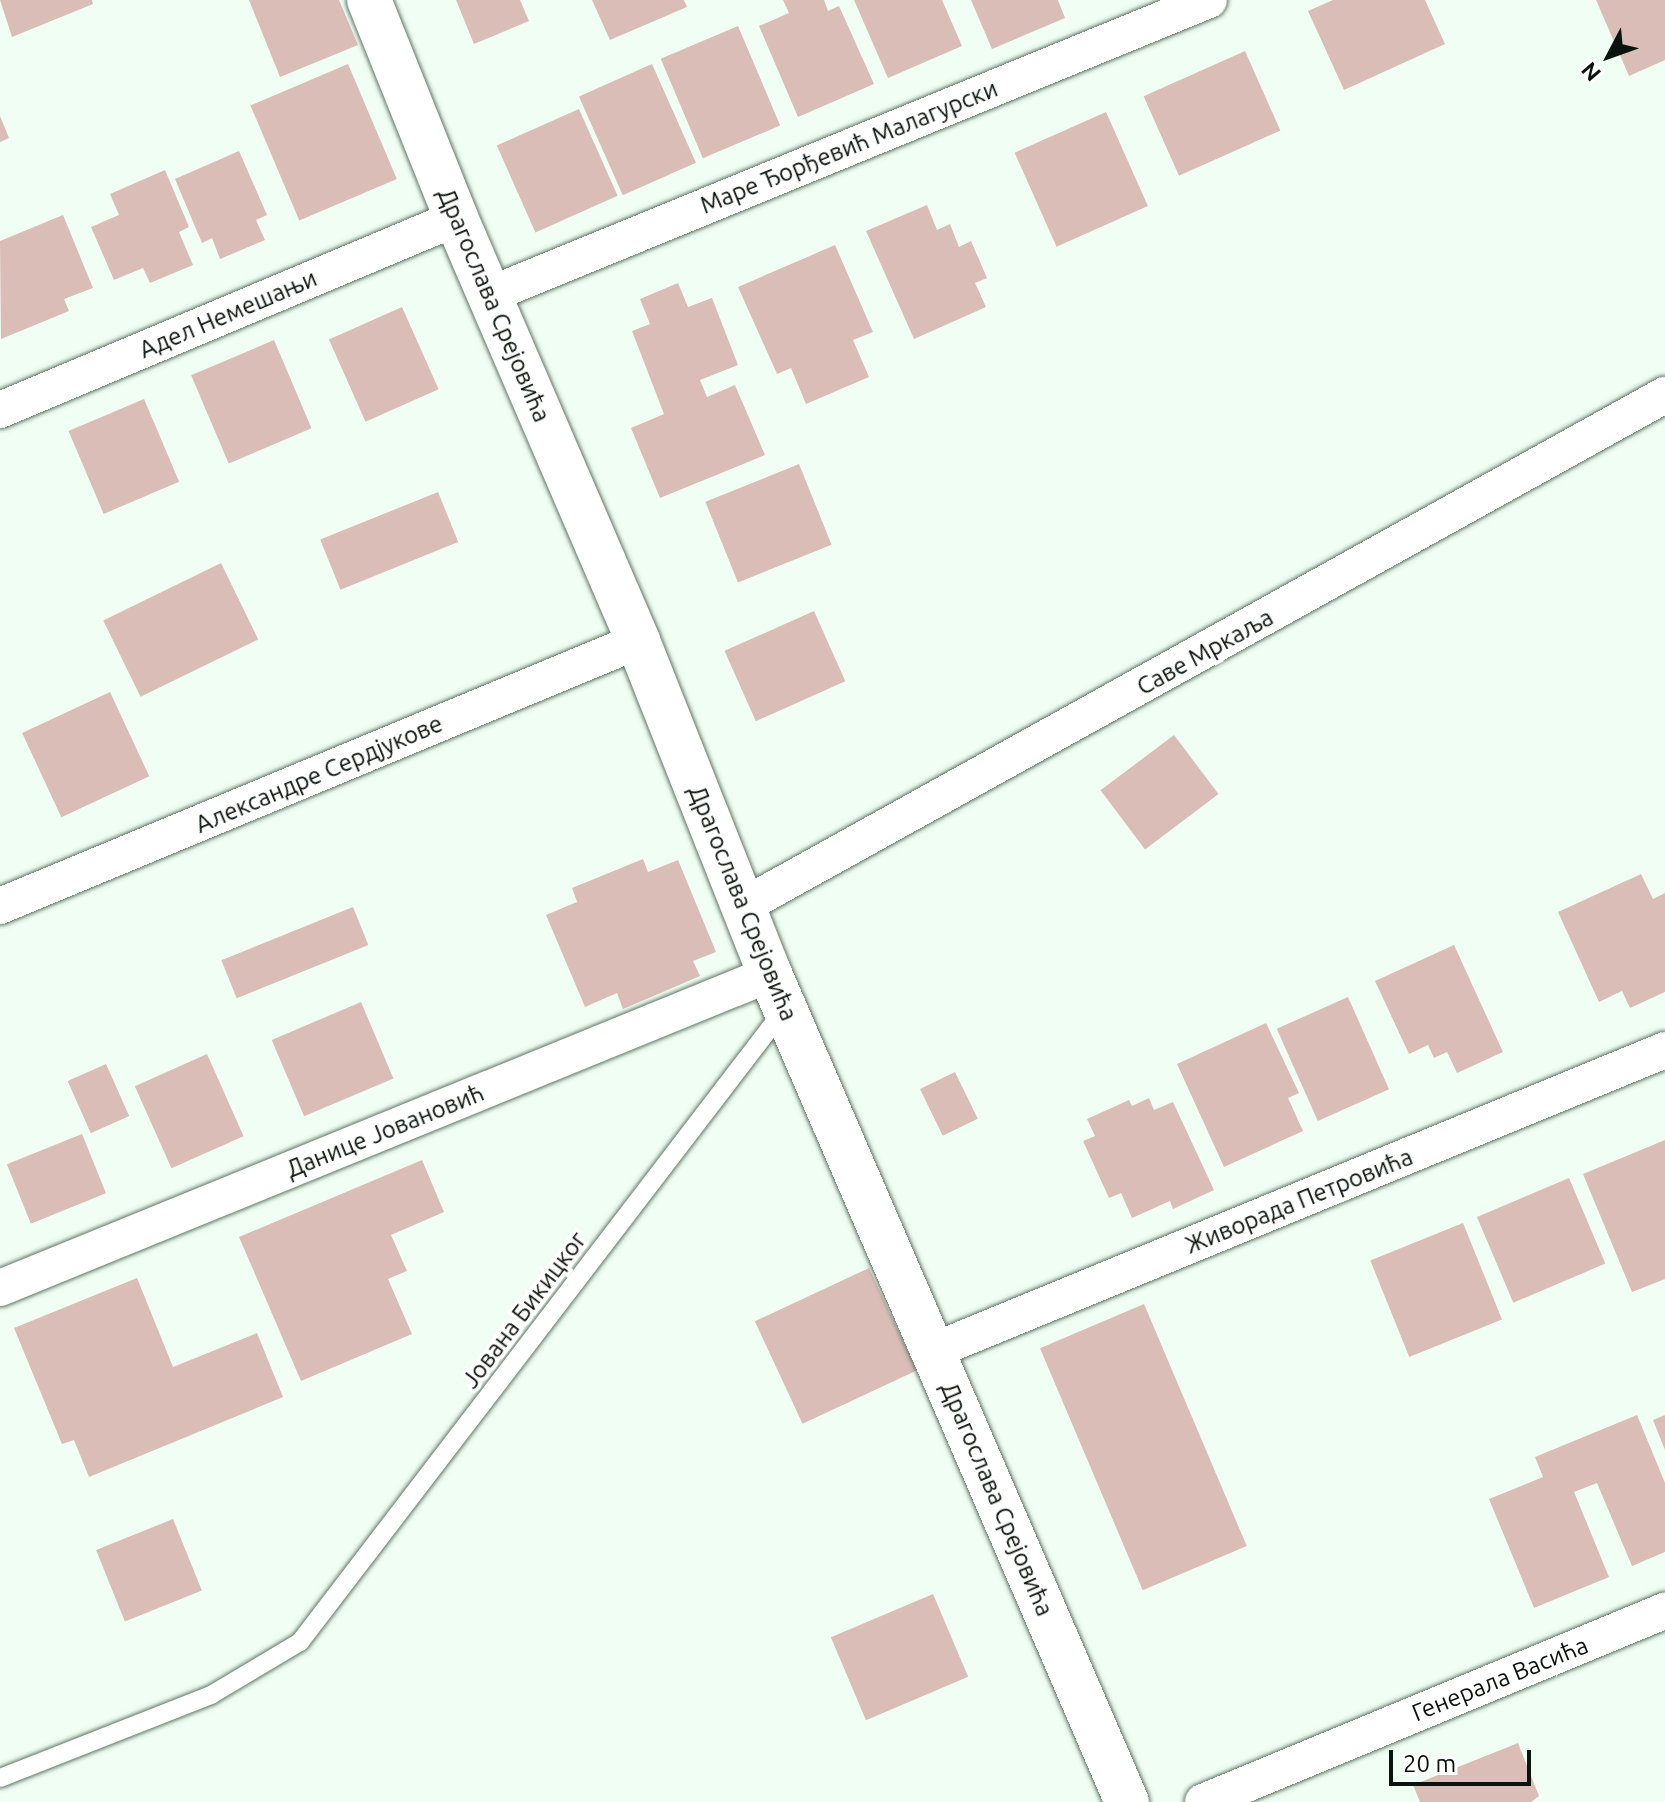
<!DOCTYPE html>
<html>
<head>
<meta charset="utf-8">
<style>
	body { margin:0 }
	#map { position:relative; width:1665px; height:1802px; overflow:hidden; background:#f0fef3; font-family:Ubuntu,sans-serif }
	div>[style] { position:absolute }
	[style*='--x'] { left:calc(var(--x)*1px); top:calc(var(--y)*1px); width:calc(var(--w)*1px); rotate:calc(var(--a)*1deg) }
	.building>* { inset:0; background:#dbbdb7; transform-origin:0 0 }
	.roads { filter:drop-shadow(0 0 2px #5f7564) drop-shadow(0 0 2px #5f7564) }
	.service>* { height:18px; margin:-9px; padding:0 9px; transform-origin:9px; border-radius:9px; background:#fff }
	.minor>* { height:36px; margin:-18px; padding:0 18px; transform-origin:18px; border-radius:18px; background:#fff }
	.tertiary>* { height:44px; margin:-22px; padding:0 22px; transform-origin:22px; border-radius:22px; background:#fff }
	span { translate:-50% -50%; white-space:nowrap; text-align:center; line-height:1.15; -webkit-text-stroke:8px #fff; paint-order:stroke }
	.street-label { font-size:24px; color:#0a130d }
	.north { position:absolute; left:1569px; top:16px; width:80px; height:80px; -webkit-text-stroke:6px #fff; paint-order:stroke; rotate:229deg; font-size:22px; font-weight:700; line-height:32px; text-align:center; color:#0a130d }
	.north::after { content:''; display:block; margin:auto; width:28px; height:36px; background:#0a130d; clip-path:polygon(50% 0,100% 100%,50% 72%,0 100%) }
	.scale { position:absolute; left:1389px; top:1750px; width:142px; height:36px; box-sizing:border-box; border:4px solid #0a130d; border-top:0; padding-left:10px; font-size:24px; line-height:28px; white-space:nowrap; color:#0a130d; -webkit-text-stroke:6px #fff; paint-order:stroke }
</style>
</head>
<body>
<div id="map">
	<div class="building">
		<div style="clip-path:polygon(0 0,92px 0,93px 4px,12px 37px)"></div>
		<div style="clip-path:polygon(249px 0,339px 0,358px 45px,280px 77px)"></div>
		<div style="clip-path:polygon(456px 0,520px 0,529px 21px,474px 44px)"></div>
		<div style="clip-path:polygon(592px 0,684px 0,687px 7px,610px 40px)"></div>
		<div style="clip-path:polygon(783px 0,824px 0,828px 11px,839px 6px,874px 84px,798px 117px,759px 26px,789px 13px)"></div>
		<div style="clip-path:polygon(854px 0,942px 0,962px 46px,888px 78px)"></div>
		<div style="clip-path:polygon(971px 0,1058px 0,1065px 18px,992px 49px)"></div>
		<div style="clip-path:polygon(1333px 0,1425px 0,1445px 44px,1344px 90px,1308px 11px)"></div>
		<div style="clip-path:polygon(1596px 0,1665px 0,1665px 60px,1629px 76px)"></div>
		<div style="left:738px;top:26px;width:108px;height:84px;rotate:67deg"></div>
		<div style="left:1245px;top:51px;width:87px;height:111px;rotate:66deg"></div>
		<div style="left:348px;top:64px;width:125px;height:106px;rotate:67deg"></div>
		<div style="left:652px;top:64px;width:108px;height:80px;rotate:66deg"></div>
		<div style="left:579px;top:109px;width:95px;height:90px;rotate:66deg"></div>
		<div style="left:1106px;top:112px;width:103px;height:100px;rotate:66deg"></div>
		<div style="clip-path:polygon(0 116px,9px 138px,0 142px)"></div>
		<div style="clip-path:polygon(239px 151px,267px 215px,256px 220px,265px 240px,220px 259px,212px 238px,202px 243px,175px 179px)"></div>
		<div style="clip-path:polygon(165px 170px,189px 227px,179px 232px,193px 265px,150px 283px,143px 268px,114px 280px,91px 227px,119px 215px,110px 194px)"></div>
		<div style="clip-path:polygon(927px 205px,937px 230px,950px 224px,959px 247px,971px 241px,987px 278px,975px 283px,986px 307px,914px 339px,866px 231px)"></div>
		<div style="clip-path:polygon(63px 215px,93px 288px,64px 299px,69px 311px,1px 339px,0 241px)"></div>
		<div style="clip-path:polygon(835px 245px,873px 332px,853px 340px,869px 377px,806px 404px,791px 368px,777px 374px,738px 287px)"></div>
		<div style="clip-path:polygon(678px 283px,688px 307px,712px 298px,738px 365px,700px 380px,707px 397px,735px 385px,765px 455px,660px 498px,631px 428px,664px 414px,632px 331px,650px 324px,640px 299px)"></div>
		<div style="left:402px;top:307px;width:90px;height:80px;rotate:66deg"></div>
		<div style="left:274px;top:340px;width:96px;height:90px;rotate:67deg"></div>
		<div style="left:144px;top:399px;width:90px;height:82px;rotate:67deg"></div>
		<div style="left:799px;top:464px;width:87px;height:101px;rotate:68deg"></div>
		<div style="left:438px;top:492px;width:54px;height:127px;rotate:68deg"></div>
		<div style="left:221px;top:563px;width:85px;height:131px;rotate:64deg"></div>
		<div style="left:814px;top:611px;width:77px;height:98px;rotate:66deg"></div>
		<div style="left:110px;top:692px;width:93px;height:97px;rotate:65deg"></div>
		<div style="left:1174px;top:735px;width:74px;height:92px;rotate:53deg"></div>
		<div style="clip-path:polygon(643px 859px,648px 872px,678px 860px,716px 952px,693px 961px,700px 976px,623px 1009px,617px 993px,585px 1007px,546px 915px,577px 902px,572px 888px)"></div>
		<div style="clip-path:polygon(1641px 874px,1653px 899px,1665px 893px,1665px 992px,1630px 1008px,1622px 991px,1599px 1002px,1558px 912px)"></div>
		<div style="left:353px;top:907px;width:41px;height:142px;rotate:68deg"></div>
		<div style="clip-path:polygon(1454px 945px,1503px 1052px,1457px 1073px,1447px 1052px,1434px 1058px,1428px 1045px,1409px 1054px,1375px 981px)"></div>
		<div style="left:1348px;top:997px;width:101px;height:78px;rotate:66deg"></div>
		<div style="left:361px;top:1002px;width:83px;height:97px;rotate:67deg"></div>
		<div style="clip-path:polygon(1266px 1023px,1299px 1093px,1288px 1098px,1303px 1131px,1224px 1167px,1177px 1064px)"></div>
		<div style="left:207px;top:1054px;width:90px;height:79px;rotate:66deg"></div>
		<div style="left:106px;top:1064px;width:57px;height:42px;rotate:66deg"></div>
		<div style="left:955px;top:1072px;width:52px;height:39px;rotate:64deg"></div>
		<div style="clip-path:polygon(1149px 1098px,1154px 1110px,1173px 1102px,1214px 1190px,1173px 1209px,1170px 1201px,1132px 1218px,1121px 1193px,1109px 1198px,1083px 1141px,1095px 1136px,1087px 1119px,1129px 1100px,1132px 1106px)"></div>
		<div style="left:82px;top:1134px;width:64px;height:81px;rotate:68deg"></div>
		<div style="clip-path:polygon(1665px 1140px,1665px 1279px,1632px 1292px,1583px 1174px)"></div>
		<div style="clip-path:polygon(422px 1160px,444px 1212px,391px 1235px,407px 1271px,388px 1279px,412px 1334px,301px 1381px,239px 1237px)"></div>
		<div style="left:1569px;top:1178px;width:93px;height:100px;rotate:67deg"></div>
		<div style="left:1463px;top:1223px;width:104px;height:100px;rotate:68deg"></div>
		<div style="left:869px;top:1268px;width:113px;height:126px;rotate:65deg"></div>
		<div style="clip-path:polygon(137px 1278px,173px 1367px,257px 1333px,283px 1397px,89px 1477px,74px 1440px,62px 1444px,14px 1328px)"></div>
		<div style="left:1144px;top:1304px;width:263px;height:113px;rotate:67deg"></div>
		<div style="clip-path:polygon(1637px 1415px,1665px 1483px,1665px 1552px,1632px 1566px,1597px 1483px,1574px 1492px,1609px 1577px,1534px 1608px,1489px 1499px,1543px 1477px,1535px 1457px)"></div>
		<div style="clip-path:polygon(1665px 1415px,1665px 1450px,1653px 1420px)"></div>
		<div style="left:173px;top:1519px;width:77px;height:83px;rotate:68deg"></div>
		<div style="left:933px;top:1594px;width:90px;height:111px;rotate:67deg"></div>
		<div style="clip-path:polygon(1518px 1743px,1539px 1796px,1531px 1802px,1420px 1802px,1413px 1785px)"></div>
	</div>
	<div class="roads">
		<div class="service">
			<div style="--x:0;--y:1778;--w:227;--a:-21.5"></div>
			<div style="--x:211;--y:1695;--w:104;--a:-30.8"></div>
			<div style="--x:300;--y:1642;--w:795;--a:-52.57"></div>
		</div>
		<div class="minor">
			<div style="--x:489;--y:295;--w:778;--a:-22.28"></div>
			<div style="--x:0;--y:410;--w:495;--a:-22.8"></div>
			<div style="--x:0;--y:906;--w:691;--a:-22.56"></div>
			<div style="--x:743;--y:906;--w:1054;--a:-29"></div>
			<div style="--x:0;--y:1288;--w:832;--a:-22.19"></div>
			<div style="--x:933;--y:1351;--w:791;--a:-22.35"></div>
			<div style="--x:1203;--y:1802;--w:500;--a:-22.5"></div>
		</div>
		<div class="tertiary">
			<div style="--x:369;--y:0;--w:235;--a:68.2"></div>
			<div style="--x:456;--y:218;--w:460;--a:66.7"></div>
			<div style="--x:638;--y:641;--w:358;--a:68.4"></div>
			<div style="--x:770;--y:974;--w:902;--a:66.68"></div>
		</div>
	</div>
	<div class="street-label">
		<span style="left:849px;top:147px;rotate:-22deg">Маре Ђорђевић Малагурски</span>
		<span style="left:494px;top:305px;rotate:67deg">Драгослава Срејовића</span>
		<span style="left:228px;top:314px;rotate:-23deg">Адел Немешањи</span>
		<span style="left:1205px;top:652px;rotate:-29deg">Саве Мркаља</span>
		<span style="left:319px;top:774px;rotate:-23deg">Александре Сердјукове</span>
		<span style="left:743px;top:903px;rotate:68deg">Драгослава Срејовића</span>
		<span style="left:385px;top:1131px;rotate:-22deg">Данице Јовановић</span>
		<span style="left:1299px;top:1201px;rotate:-22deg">Живорада Петровића</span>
		<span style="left:524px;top:1310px;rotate:-53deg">Јована Бикицког</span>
		<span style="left:997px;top:1499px;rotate:67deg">Драгослава Срејовића</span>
		<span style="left:1500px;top:1679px;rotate:-22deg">Генерала Васића</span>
	</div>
	<div class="north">N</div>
	<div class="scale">20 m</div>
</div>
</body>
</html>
